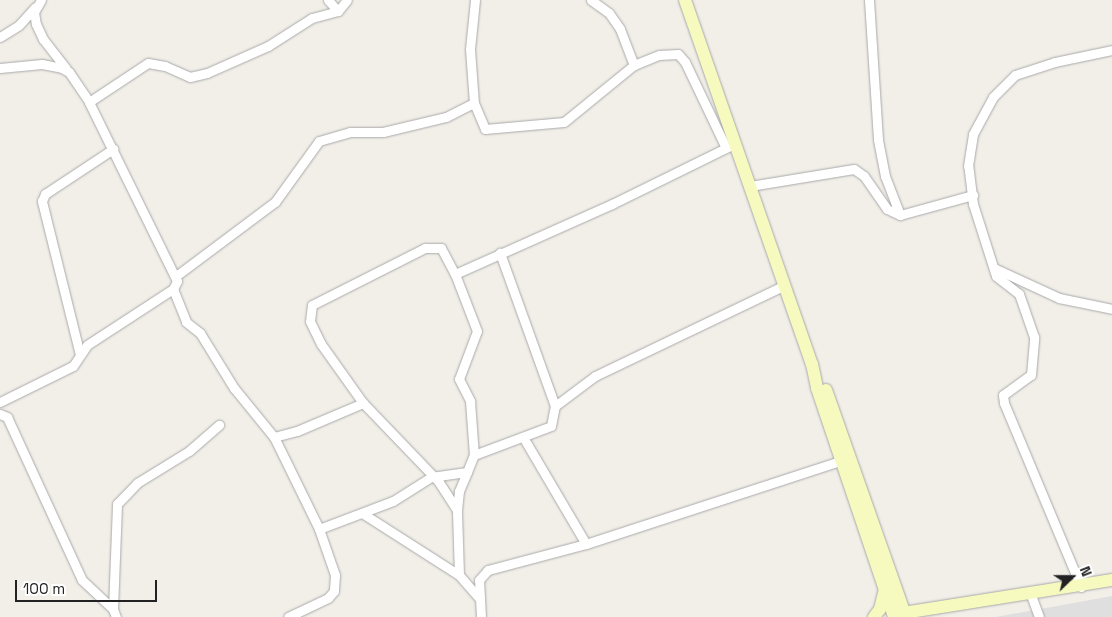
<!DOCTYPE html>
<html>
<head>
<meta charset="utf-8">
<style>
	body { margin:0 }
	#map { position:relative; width:1112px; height:617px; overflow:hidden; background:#f2efe9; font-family:"Space Grotesk",sans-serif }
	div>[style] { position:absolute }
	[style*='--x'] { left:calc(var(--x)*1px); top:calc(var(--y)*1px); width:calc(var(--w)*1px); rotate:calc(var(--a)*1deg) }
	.residential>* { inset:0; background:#e0dfdf }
	.roads { filter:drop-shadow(0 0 1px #a9a9a9) drop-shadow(0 0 1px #a9a9a9) }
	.street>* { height:9px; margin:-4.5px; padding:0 4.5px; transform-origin:4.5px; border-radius:4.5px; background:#fff }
	.secondary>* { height:12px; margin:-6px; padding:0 6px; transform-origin:6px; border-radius:6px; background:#f7fabf }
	span { translate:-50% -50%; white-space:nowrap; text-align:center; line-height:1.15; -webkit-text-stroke:4px #fff; paint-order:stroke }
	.north { position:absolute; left:1047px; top:552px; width:50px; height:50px; -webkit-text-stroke:4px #fff; paint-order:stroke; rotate:68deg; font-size:14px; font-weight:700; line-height:20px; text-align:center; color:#222 }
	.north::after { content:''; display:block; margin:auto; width:18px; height:22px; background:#222; clip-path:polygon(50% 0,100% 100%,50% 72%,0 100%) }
	.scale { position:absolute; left:15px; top:580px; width:142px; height:22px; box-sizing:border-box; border:2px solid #222; border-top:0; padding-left:6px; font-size:15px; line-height:18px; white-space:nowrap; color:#222; -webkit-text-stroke:4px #fff; paint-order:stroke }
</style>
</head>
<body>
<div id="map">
	<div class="residential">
		<div style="clip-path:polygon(1112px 596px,1112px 617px,996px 617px)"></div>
	</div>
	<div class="roads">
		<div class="street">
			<div style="--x:41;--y:0;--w:14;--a:120"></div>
			<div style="--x:34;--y:12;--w:12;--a:81"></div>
			<div style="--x:36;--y:24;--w:17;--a:65"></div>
			<div style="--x:43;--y:39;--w:37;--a:52"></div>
			<div style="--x:328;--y:0;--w:15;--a:48"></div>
			<div style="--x:475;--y:0;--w:49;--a:95.8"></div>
			<div style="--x:470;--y:49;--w:54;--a:85.8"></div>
			<div style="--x:474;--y:103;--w:28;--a:67"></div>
			<div style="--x:485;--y:129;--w:79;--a:-5.1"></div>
			<div style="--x:564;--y:122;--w:90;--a:-39.2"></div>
			<div style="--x:634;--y:65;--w:27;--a:-22"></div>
			<div style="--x:659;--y:55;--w:19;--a:-3"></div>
			<div style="--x:678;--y:54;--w:11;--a:49"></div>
			<div style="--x:685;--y:62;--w:95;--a:64.5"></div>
			<div style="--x:591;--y:0;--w:22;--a:36"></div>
			<div style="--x:609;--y:13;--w:19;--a:55"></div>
			<div style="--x:620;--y:29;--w:39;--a:69"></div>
			<div style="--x:869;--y:0;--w:140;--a:86.3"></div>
			<div style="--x:878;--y:140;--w:37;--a:79"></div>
			<div style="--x:885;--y:176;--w:42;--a:69"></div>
			<div style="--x:0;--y:37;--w:22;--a:-32"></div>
			<div style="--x:19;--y:25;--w:24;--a:-48"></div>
			<div style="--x:0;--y:68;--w:42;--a:-5.4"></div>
			<div style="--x:42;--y:64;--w:20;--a:11"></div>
			<div style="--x:62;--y:68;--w:8;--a:30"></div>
			<div style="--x:69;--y:72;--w:36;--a:56"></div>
			<div style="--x:750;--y:186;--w:105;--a:-9.3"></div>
			<div style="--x:854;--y:169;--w:12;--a:35"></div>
			<div style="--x:864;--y:176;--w:40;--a:55.1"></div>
			<div style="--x:887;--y:209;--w:14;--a:25"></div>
			<div style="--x:900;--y:215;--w:76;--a:-15.3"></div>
			<div style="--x:994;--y:268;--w:72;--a:24.8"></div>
			<div style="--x:1059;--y:298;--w:54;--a:11.7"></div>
			<div style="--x:455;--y:274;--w:172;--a:-24"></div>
			<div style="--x:612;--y:204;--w:131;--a:-26.2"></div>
			<div style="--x:176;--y:276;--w:124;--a:-36.8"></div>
			<div style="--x:275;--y:202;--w:75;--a:-54.2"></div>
			<div style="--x:319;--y:141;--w:32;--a:-16"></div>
			<div style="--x:350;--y:132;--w:33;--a:0"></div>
			<div style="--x:383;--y:132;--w:65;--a:-13.4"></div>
			<div style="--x:446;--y:117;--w:31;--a:-27"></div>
			<div style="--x:173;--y:289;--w:35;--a:68"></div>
			<div style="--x:186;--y:322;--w:18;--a:38"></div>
			<div style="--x:200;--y:333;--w:65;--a:58.3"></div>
			<div style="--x:234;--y:388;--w:63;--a:50.8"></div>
			<div style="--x:274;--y:437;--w:102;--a:63.9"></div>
			<div style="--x:319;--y:529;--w:49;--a:70.8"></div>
			<div style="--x:335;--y:575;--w:16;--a:94"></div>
			<div style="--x:334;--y:591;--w:9;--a:131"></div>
			<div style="--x:328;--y:598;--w:44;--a:154.6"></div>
			<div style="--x:80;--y:355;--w:159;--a:-103.9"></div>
			<div style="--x:42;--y:201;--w:8;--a:-67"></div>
			<div style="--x:45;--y:194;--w:82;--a:-33.5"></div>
			<div style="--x:0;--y:402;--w:81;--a:-26.3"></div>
			<div style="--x:73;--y:366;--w:25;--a:-56"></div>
			<div style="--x:87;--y:345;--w:103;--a:-33.1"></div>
			<div style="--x:173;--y:289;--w:9;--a:-63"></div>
			<div style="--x:177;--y:281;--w:199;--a:-116.2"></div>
			<div style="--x:89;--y:102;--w:71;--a:-33.5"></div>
			<div style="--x:148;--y:63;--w:17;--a:10"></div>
			<div style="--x:165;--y:66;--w:27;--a:24"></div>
			<div style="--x:190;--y:77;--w:17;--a:-13"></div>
			<div style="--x:207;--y:73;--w:67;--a:-23.9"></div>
			<div style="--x:268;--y:46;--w:52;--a:-32.5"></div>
			<div style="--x:312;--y:18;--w:27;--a:-15"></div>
			<div style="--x:338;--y:11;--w:14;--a:-51"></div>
			<div style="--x:555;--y:406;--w:50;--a:-36.9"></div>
			<div style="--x:595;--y:376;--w:211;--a:-25.6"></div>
			<div style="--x:0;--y:414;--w:8;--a:23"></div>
			<div style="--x:7;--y:417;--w:179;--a:65.3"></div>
			<div style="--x:82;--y:580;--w:42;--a:43.1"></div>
			<div style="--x:274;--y:437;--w:24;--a:-15"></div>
			<div style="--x:297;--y:431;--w:72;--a:-23"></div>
			<div style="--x:523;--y:437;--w:124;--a:59.5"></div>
			<div style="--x:457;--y:510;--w:33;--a:-123"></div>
			<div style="--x:439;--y:482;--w:110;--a:-133.9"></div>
			<div style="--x:363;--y:403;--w:72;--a:-125.4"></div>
			<div style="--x:321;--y:344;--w:25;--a:-116"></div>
			<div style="--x:310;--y:321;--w:16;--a:-83"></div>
			<div style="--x:312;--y:305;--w:127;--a:-26.8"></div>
			<div style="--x:425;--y:248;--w:16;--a:0"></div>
			<div style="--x:441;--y:248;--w:30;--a:62"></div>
			<div style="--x:455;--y:274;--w:61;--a:68.9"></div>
			<div style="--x:477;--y:331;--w:51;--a:110.6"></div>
			<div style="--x:459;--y:379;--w:25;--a:63"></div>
			<div style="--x:470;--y:401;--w:54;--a:85.8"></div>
			<div style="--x:362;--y:513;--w:115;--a:32.6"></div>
			<div style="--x:459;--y:575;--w:30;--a:49"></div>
			<div style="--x:319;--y:529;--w:79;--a:-20.7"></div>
			<div style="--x:393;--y:501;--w:45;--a:-32.3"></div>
			<div style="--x:431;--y:477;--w:36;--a:-8"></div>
			<div style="--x:467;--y:472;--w:18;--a:-68"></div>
			<div style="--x:474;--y:455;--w:82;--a:-20.6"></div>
			<div style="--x:551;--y:426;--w:20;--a:-79"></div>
			<div style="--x:555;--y:406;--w:163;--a:-109.8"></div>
			<div style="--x:459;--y:575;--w:65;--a:-91.8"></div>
			<div style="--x:457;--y:510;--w:19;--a:-84"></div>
			<div style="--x:459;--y:491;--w:21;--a:-67"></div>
			<div style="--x:1081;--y:587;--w:199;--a:-112.7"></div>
			<div style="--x:1004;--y:403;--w:8;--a:-97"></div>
			<div style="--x:1003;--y:395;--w:34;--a:-36"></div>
			<div style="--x:1031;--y:375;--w:38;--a:-85"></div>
			<div style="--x:1034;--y:337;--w:46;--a:-109.2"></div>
			<div style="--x:1019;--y:294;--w:29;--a:-142"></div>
			<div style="--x:996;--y:276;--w:76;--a:-107.7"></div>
			<div style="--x:973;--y:204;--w:38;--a:-97"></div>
			<div style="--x:968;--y:166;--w:32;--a:-81"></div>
			<div style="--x:973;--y:134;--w:42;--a:-61.6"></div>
			<div style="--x:993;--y:97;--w:31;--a:-45"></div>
			<div style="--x:1015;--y:75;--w:42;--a:-18"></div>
			<div style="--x:1055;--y:62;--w:58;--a:-11.9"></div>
			<div style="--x:1031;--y:595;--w:23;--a:70"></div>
			<div style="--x:116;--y:617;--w:9;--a:-111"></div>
			<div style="--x:113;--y:609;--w:105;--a:-87.8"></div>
			<div style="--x:117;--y:504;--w:29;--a:-46"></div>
			<div style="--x:137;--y:483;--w:61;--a:-31.6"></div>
			<div style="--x:189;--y:451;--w:40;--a:-41"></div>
			<div style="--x:481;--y:617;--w:37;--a:-93"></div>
			<div style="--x:479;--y:580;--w:13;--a:-48"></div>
			<div style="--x:488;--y:570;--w:101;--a:-14.9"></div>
			<div style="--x:586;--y:544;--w:274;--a:-18.1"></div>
		</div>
		<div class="secondary">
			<div style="--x:685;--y:0;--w:386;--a:70.8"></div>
			<div style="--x:812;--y:364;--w:25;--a:78"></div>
			<div style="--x:817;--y:388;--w:242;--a:71.4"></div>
			<div style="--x:826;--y:390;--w:241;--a:70.6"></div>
			<div style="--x:897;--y:614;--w:218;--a:-9"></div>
			<div style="--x:874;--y:617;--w:10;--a:-53"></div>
			<div style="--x:880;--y:609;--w:21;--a:-76"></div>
		</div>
	</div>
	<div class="north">N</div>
	<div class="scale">100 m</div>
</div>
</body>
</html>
